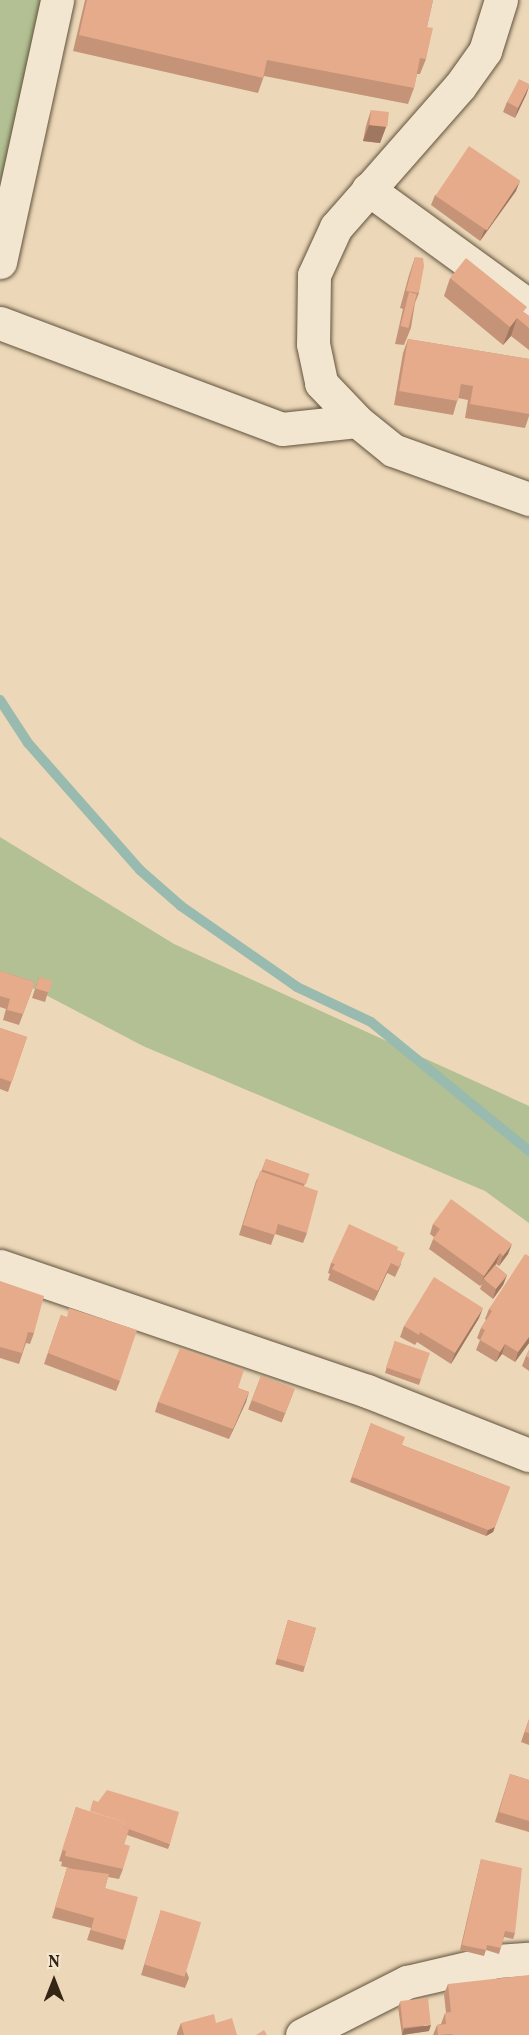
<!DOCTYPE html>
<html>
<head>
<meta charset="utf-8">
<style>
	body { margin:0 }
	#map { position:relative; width:529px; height:2035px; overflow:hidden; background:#ecd8b8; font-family:Vollkorn,serif }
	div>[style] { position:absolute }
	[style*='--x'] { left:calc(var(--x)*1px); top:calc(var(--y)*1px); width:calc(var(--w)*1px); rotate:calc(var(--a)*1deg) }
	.green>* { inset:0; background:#b2c093 }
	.stream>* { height:10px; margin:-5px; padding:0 5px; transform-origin:5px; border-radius:5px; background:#99baaf }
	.roads { filter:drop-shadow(0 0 2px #62523d) drop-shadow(0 0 2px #62523d) }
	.minor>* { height:33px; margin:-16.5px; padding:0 16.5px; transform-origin:16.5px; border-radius:16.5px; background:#f3e6d1 }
	.wall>* { inset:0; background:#c59378; transform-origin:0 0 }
	.shaded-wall>* { inset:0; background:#a07861 }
	.building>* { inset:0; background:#e5ab8b; transform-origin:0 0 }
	span { translate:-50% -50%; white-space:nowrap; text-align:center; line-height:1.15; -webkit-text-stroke:4.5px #f3e6d1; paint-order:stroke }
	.north { position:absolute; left:24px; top:1951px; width:60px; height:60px; -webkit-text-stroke:4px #f3e6d1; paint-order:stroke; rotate:0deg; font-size:16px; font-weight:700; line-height:24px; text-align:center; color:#342514 }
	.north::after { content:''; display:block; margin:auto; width:21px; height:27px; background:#342514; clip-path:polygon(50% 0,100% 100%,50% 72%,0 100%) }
</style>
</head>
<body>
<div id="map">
	<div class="green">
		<div style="clip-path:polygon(0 0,45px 0,0 196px)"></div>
		<div style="clip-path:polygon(0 837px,174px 944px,529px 1106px,529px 1223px,485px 1191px,143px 1046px,0 971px)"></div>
	</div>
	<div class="stream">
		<div style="--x:0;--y:700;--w:51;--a:56.9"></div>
		<div style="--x:28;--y:743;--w:169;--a:48.6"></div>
		<div style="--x:140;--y:870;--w:55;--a:41.3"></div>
		<div style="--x:181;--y:906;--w:141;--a:34.9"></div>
		<div style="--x:297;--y:987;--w:82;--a:25.3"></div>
		<div style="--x:371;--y:1022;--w:204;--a:39.2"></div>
	</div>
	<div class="roads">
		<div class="minor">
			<div style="--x:501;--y:0;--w:53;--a:107.4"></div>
			<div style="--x:485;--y:51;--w:43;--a:125.5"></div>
			<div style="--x:460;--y:86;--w:188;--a:131.3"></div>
			<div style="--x:336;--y:227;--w:53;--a:114.6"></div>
			<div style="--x:314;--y:275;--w:69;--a:90.8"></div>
			<div style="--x:313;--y:344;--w:40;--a:78"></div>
			<div style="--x:321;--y:383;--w:52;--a:46.5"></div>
			<div style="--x:357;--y:421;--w:46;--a:38.9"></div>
			<div style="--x:393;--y:450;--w:145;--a:19.8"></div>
			<div style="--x:368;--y:189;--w:199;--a:36"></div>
			<div style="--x:0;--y:262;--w:268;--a:-77.7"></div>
			<div style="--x:0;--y:323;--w:301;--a:20.6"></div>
			<div style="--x:282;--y:429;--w:75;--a:-6.1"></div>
			<div style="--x:0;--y:1266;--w:388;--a:18.8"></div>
			<div style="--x:367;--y:1391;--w:174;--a:21.6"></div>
			<div style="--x:302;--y:2035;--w:118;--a:-26.8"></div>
			<div style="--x:407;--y:1982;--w:92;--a:-13.1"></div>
			<div style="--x:497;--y:1961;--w:32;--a:-4"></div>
		</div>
	</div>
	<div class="wall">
		<div style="clip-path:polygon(85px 0,433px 0,427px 27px,426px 59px,420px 74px,417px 74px,414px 88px,408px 104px,264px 76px,258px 93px,73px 51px)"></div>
		<div style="clip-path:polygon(529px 87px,526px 95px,515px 118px,503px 112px,507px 102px)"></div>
		<div style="clip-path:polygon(371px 110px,386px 127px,380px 143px,363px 141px,366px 126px)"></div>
		<div style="clip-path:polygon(516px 191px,480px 241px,431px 205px,435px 195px)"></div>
		<div style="clip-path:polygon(415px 257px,419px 293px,415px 303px,411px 328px,404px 345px,395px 344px,403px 309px,400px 308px,409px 275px)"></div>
		<div style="clip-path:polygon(450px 278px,525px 313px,529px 316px,529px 350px,511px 336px,503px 345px,444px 296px)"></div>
		<div style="clip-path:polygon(408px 339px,529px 359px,529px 416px,525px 428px,465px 418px,468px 400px,458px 398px,453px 415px,394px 405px,403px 353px)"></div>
		<div style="clip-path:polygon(0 971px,35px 982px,19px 1025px,3px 1020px,6px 1009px,0 1007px)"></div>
		<div style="clip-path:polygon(39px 977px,48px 992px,45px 1002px,32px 998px)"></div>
		<div style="clip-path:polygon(0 1028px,27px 1037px,8px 1092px,0 1089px)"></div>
		<div style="clip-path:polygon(266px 1159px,309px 1174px,304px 1186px,307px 1233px,303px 1243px,275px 1234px,271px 1245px,239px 1235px,256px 1181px,261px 1172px)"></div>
		<div style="clip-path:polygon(433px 1224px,508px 1254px,499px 1266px,496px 1264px,495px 1265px,507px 1275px,503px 1285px,493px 1299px,480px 1289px,482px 1284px,480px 1286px,429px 1249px,434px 1237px,430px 1234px)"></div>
		<div style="clip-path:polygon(397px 1250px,401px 1264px,395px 1277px,387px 1273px,374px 1301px,328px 1280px,330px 1274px,328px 1273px,331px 1263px)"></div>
		<div style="clip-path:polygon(529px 1256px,529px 1343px,515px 1362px,502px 1354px,496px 1362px,476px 1350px,480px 1340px,477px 1338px,481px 1328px,486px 1320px,485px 1319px,489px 1309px)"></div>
		<div style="clip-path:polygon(0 1281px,34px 1333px,30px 1344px,26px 1343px,19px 1364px,0 1358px)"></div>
		<div style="clip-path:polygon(61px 1315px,66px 1317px,120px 1381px,116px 1391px,44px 1364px)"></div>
		<div style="clip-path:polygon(479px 1318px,451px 1364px,417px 1342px,415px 1345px,400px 1337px,404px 1326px)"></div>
		<div style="clip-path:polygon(395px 1341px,421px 1379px,419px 1385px,385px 1373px)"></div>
		<div style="clip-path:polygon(529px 1350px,529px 1371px,522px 1366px,526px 1356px)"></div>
		<div style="left:261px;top:1376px;width:36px;height:36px;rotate:21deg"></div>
		<div style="clip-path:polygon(238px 1388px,249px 1392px,229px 1439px,155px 1412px,158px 1402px)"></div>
		<div style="clip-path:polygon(371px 1423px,402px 1445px,510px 1487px,493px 1532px,486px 1536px,350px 1482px)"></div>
		<div style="left:288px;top:1620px;width:29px;height:46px;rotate:16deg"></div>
		<div style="clip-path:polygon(529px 1719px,529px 1745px,521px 1742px)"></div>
		<div style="clip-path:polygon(510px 1774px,529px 1780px,529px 1832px,495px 1822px)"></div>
		<div style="clip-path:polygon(76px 1807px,170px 1844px,168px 1849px,127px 1835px,124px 1844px,123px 1869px,119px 1879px,108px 1877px,105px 1888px,126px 1940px,123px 1950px,87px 1940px,91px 1928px,52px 1918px,67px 1868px,73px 1869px,61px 1866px,62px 1862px,59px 1861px)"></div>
		<div style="clip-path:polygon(481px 1859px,515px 1933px,513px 1939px,504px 1937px,499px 1954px,486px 1950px,484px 1956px,460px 1950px)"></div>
		<div style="clip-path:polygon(161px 1910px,189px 1978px,185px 1988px,141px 1975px)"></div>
		<div style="clip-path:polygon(448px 1984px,529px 2035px,433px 2035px,437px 2025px,441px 2024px,445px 2013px,446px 2013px,444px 1994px)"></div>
		<div style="clip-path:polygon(400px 2002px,429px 2031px,402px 2035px,398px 2007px)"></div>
		<div style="clip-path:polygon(181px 2023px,216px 2023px,237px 2035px,177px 2035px,177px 2033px)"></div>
	</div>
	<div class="shaded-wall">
		<div style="clip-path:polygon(529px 86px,526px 95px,515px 118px,518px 108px)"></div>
		<div style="clip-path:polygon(369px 125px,386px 127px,380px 143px,363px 141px)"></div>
		<div style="clip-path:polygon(520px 181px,516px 191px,480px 241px,484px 231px)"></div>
		<div style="clip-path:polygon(517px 318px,511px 336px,503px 345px,510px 327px)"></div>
		<div style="clip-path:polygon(512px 1244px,508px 1254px,499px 1266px,503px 1256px)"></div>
		<div style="clip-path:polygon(500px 1253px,496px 1264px,485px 1280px,483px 1279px,480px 1286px,484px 1276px)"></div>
		<div style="clip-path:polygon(391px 1263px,387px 1273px,374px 1301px,378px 1291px)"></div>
		<div style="clip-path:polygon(507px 1275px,503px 1285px,493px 1299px,496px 1289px)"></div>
		<div style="clip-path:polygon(483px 1308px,479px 1318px,451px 1364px,455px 1353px)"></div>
		<div style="clip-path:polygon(529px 1337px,529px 1343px,515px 1362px,518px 1352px)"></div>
		<div style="clip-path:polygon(505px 1344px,502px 1354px,496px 1362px,500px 1352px)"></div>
		<div style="clip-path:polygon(249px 1392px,246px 1402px,229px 1439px,233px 1429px)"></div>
		<div style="clip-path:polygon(495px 1527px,493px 1532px,486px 1536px,488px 1530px)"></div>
		<div style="clip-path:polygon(431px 2025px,429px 2031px,402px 2035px,404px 2029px)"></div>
	</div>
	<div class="building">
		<div style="clip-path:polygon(87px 0,433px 0,427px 27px,433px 28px,426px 59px,420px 58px,414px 88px,267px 60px,263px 78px,79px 35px)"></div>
		<div style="clip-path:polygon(519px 79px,529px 84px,529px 86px,518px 108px,507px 102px)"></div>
		<div style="left:371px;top:110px;width:18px;height:15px;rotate:6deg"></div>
		<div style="left:469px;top:146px;width:62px;height:60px;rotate:34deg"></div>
		<div style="clip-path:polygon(415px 257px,423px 258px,424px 266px,419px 293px,406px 291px)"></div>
		<div style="clip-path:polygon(466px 258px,527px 307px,523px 312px,529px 316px,529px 328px,517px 318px,510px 327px,450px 278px)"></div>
		<div style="left:409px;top:292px;width:8px;height:35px;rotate:14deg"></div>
		<div style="clip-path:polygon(408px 339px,529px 359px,529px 414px,470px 404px,473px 386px,461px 384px,458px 401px,399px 391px)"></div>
		<div style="clip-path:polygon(0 971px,35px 982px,23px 1014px,7px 1010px,10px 999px,0 996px)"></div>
		<div style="left:39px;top:977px;width:14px;height:12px;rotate:17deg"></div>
		<div style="clip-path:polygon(0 1028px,27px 1037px,12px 1082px,0 1078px)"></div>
		<div style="left:266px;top:1159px;width:46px;height:11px;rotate:19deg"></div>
		<div style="clip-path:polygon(260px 1171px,318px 1191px,307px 1233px,278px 1224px,275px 1235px,243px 1225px)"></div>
		<div style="clip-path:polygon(451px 1199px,512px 1244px,503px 1256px,500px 1253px,484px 1276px,433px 1239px,440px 1229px,433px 1224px)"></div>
		<div style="clip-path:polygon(349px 1224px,398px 1247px,397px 1250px,405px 1253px,399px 1267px,391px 1263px,378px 1291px,332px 1269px,335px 1264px,331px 1263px)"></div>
		<div style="clip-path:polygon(525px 1254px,529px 1256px,529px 1337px,518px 1352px,505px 1344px,500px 1352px,480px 1340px,485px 1330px,481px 1328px,492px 1311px,489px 1309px)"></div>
		<div style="left:495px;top:1265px;width:16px;height:18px;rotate:40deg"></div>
		<div style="clip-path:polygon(434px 1277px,483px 1308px,455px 1353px,420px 1332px,419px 1335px,404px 1326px)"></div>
		<div style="clip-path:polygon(0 1281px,44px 1296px,34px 1333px,28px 1332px,22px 1353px,0 1347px)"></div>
		<div style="clip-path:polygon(69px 1308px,137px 1330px,120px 1381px,48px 1353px,61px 1315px,67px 1317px)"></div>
		<div style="left:395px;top:1341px;width:37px;height:28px;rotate:19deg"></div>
		<div style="clip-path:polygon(180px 1348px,244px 1370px,238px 1388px,249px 1392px,233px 1429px,158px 1402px)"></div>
		<div style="clip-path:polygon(529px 1350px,529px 1358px,526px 1356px)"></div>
		<div style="left:261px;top:1376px;width:36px;height:26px;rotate:21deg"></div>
		<div style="clip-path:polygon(371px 1423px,405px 1437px,402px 1445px,510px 1487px,495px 1527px,488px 1530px,352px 1477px)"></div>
		<div style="left:288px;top:1620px;width:29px;height:40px;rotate:16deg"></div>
		<div style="clip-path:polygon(529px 1720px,529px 1733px,525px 1732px)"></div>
		<div style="clip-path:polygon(510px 1774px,529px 1780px,529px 1821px,499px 1812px)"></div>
		<div style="clip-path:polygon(107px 1790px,179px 1812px,170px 1844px,123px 1827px,124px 1822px,90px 1811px,93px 1800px,98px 1802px)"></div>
		<div style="clip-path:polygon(76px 1807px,124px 1822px,123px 1827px,129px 1829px,124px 1844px,130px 1846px,123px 1869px,65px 1856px,66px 1851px,62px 1850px)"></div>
		<div style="clip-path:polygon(481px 1859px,522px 1868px,515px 1933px,505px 1931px,501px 1948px,487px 1945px,486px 1950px,462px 1945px)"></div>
		<div style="clip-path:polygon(67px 1868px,109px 1874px,105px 1888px,138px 1897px,126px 1940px,91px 1930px,94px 1918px,55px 1907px)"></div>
		<div style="left:161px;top:1910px;width:42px;height:57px;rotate:17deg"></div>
		<div style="clip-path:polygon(529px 1975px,529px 2035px,453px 2035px,452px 2034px,438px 2035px,437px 2025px,446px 2024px,445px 2013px,451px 2012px,448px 1984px)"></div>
		<div style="left:428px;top:1998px;width:27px;height:28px;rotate:84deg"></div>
		<div style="clip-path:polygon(214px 2014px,216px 2023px,232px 2018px,237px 2035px,184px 2035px,181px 2023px)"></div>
		<div style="clip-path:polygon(264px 2030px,267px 2035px,256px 2035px)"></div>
	</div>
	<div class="north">N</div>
</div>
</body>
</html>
